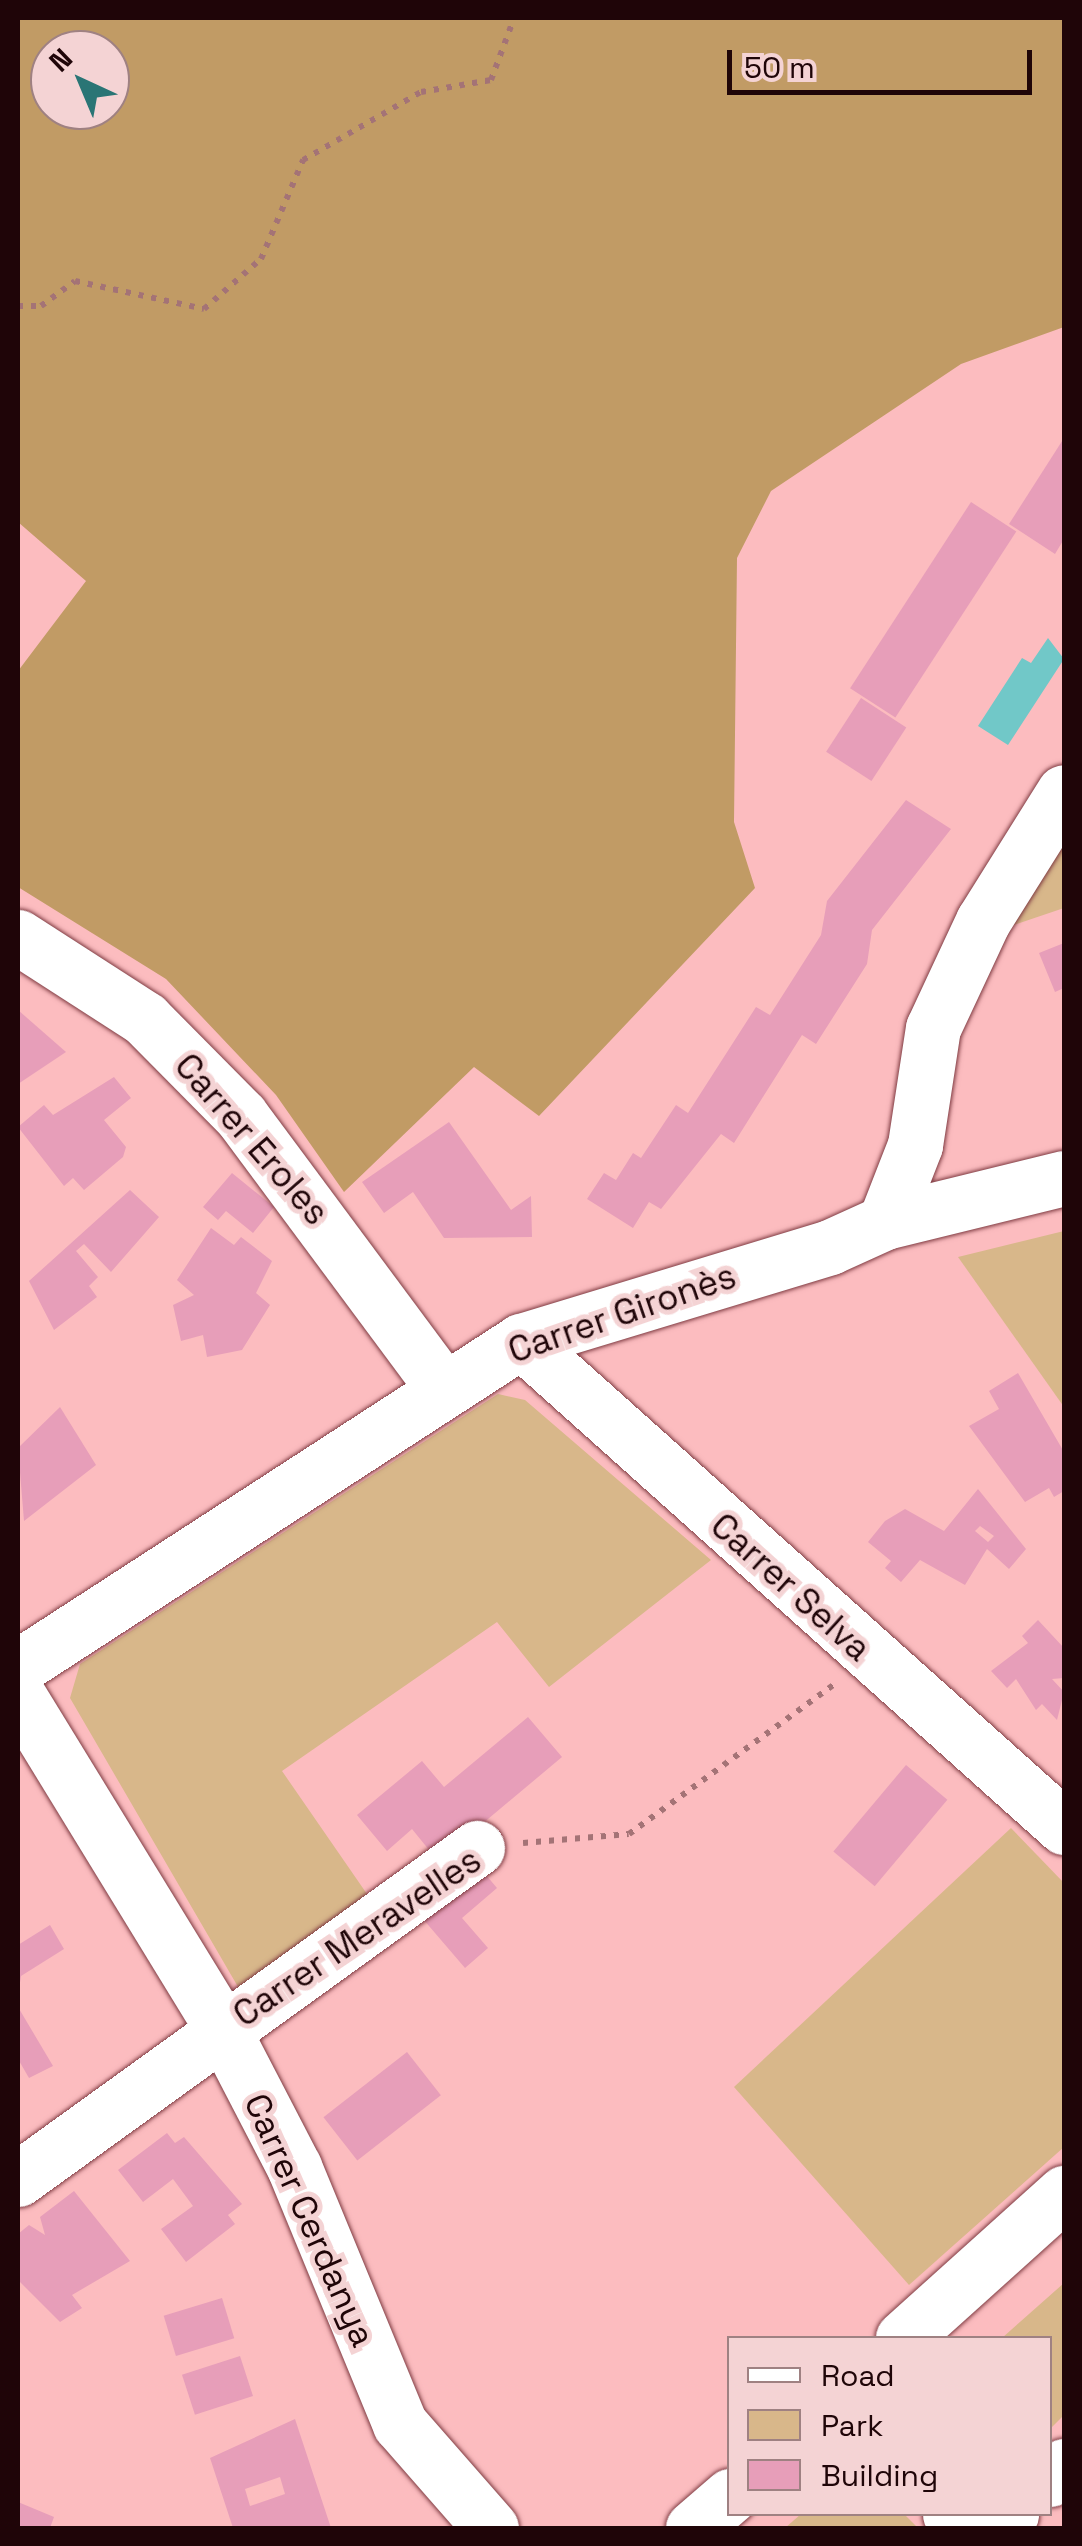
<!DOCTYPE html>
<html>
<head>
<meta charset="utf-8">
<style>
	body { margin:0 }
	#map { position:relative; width:1082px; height:2546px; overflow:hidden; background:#fcbcbf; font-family:"Space Grotesk",sans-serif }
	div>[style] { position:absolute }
	.green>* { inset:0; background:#d8b78a }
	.forest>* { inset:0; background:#c19b65 }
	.water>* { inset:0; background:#71c8c8 }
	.building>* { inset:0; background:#e79eb9; transform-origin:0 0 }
	.path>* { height:6px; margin-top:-3px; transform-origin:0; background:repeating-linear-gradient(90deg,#a47376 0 5px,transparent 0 13px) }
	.roads { filter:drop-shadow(0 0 2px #7f3b42) drop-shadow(0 0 2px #7f3b42) }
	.minor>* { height:55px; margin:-27.5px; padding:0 27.5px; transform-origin:27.5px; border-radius:27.5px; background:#fff }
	span { translate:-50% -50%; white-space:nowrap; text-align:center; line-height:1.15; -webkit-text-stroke:10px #f4d3d4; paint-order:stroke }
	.street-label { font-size:35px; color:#1f0508 }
	.frame { position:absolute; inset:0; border:20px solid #1f0508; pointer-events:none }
	.legend { position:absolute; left:727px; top:2336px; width:325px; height:180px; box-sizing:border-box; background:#f4d3d4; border:2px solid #9f8182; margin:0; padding:12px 18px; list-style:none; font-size:30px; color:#1f0508 }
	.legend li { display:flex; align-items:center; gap:20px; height:50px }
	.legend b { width:50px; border:2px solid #9f8182 }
	.north { position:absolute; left:30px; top:30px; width:100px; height:100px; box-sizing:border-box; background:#f4d3d4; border:2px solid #9f8182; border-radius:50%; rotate:316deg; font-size:28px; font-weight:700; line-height:40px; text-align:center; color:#1f0508 }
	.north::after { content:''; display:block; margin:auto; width:35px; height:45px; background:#2a7575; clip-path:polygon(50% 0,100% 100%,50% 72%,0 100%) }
	.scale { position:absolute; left:727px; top:50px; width:305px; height:45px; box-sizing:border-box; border:5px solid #1f0508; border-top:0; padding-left:12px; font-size:30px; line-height:35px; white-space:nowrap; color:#1f0508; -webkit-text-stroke:8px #f4d3d4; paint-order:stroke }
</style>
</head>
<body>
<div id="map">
	<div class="green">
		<div style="clip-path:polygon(1064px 842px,1064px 908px,1011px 926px)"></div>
		<div style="clip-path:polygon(1064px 1231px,1064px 1407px,958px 1257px)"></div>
		<div style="clip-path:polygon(498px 1394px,525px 1400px,711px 1560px,549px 1687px,497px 1622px,282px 1771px,367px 1894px,241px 1992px,70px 1698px,80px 1664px)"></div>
		<div style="clip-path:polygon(1011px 1828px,1064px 1883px,1064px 2147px,909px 2285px,734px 2087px)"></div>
		<div style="clip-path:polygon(1064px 2283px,1064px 2415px,1050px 2429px,1050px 2338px,1002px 2338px)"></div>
		<div style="clip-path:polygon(801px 2514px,904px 2514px,918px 2528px,785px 2528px)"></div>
	</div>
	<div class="forest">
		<div style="clip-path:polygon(evenodd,18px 18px,1064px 18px,1064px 327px,961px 364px,771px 491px,737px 558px,734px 822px,755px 888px,539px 1116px,474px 1067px,344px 1192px,276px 1095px,166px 979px,18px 887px,18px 671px,86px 581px,18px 522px,18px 18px,50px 50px,110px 50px,110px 110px,50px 110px,50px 50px)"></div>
	</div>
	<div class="water">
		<div style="clip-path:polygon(1048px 638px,1064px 659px,1008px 745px,978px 726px,1022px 658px,1031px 663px)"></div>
	</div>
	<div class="building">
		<div style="clip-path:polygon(1064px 438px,1064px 539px,1055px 554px,1009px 524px)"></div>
		<div style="left:971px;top:502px;width:54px;height:222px;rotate:33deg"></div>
		<div style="left:861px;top:698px;width:54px;height:64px;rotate:33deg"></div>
		<div style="clip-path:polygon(906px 800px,951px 829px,872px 930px,867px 964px,816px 1044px,802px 1035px,734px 1143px,721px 1134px,661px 1209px,649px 1202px,633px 1228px,587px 1199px,604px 1173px,616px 1180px,633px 1153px,641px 1158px,676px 1105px,688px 1113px,756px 1007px,770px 1015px,821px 935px,827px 901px)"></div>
		<div style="clip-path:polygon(1064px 943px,1064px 988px,1055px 992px,1039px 953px)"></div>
		<div style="clip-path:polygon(18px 1010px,66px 1052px,18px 1084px)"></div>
		<div style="clip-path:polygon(114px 1077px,131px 1098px,104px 1120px,126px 1147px,123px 1157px,84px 1190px,73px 1178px,64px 1186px,18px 1127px,44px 1105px,53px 1115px)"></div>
		<div style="clip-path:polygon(449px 1122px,511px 1210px,531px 1196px,532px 1237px,444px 1238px,413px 1192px,384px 1213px,362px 1182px)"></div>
		<div style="clip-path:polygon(232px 1173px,274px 1207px,253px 1233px,226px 1211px,218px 1220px,203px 1207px)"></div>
		<div style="clip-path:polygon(130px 1190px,159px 1217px,111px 1272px,84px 1244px,76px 1251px,98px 1277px,89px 1286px,97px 1297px,54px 1330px,29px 1281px)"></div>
		<div style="clip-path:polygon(211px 1228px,234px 1245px,241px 1237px,272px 1261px,256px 1293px,270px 1305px,242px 1350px,207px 1357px,203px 1335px,181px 1341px,173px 1305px,194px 1295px,177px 1280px)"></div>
		<div style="clip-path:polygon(1018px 1373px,1064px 1452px,1064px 1491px,1054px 1497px,1049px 1488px,1025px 1502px,969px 1426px,999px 1409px,989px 1391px)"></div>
		<div style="clip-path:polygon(60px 1407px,96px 1465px,24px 1521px,18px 1448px)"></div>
		<div style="clip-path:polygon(evenodd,978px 1489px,1026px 1549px,1009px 1569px,987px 1549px,965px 1585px,920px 1560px,901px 1582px,885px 1568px,891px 1561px,868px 1542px,885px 1521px,905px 1509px,944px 1531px,978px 1489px,980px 1526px,994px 1536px,988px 1542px,975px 1531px,980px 1526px)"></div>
		<div style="clip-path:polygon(1038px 1620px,1064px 1648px,1064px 1678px,1052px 1679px,1064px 1692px,1057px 1720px,1042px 1704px,1036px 1710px,1016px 1679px,1007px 1688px,991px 1671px,1028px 1643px,1022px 1636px)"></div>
		<div style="clip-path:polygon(528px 1717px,562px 1757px,438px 1861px,412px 1829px,387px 1851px,357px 1815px,422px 1761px,444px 1787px)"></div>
		<div style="left:906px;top:1765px;width:54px;height:113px;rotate:40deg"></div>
		<div style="clip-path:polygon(475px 1862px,497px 1888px,462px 1918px,488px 1948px,465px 1968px,417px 1912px)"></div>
		<div style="clip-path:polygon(50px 1925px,64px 1949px,21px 1976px,18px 1996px,18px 1945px)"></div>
		<div style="clip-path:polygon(18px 2007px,53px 2066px,29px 2078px,18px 2059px)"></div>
		<div style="left:407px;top:2052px;width:55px;height:106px;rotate:52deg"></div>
		<div style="clip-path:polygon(167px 2133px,175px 2143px,184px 2137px,242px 2204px,228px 2215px,235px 2224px,186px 2262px,161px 2229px,193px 2206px,173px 2179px,143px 2202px,118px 2170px)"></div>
		<div style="clip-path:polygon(74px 2191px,130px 2261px,72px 2295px,82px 2308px,60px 2322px,18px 2280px,18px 2234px,29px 2225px,45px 2235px,40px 2217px)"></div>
		<div style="left:222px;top:2298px;width:42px;height:61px;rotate:73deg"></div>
		<div style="left:240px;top:2356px;width:42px;height:61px;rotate:72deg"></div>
		<div style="clip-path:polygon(evenodd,295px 2419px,331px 2528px,233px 2528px,210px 2458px,295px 2419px,280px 2477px,285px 2494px,250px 2506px,245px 2489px,280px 2477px)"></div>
		<div style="clip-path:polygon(18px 2502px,54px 2517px,50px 2528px,18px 2528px)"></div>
	</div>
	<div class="path">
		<div style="left:18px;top:306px;width:23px"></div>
		<div style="left:41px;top:306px;width:42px;rotate:-36.3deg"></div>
		<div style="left:75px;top:281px;width:132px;rotate:12.2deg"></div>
		<div style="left:204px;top:309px;width:76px;rotate:-41.3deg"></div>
		<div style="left:261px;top:259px;width:108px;rotate:-67deg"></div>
		<div style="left:303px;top:160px;width:136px;rotate:-30deg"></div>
		<div style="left:421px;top:92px;width:71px;rotate:-9.7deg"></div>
		<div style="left:491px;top:80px;width:66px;rotate:-69.6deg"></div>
		<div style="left:523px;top:1843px;width:106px;rotate:-4.9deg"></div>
		<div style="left:629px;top:1834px;width:256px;rotate:-36.1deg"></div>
	</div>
	<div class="roads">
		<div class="minor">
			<div style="left:18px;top:937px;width:151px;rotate:32.8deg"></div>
			<div style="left:145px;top:1019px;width:136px;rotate:45.3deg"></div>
			<div style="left:241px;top:1116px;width:337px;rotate:53.4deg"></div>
			<div style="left:885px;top:1222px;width:83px;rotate:-68.7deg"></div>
			<div style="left:915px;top:1145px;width:118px;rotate:-81.3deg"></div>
			<div style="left:933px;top:1028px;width:118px;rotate:-65deg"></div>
			<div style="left:983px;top:921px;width:152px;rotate:-57.9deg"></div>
			<div style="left:521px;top:1341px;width:729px;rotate:41.83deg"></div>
			<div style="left:18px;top:1667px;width:599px;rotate:-32.95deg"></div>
			<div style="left:521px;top:1341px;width:323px;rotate:-16.9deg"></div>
			<div style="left:830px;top:1247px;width:60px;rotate:-24.4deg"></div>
			<div style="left:885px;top:1222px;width:184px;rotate:-13.8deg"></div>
			<div style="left:18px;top:1695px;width:391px;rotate:58.5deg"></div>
			<div style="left:222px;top:2028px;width:157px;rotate:62.6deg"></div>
			<div style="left:294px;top:2167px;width:278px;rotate:67.6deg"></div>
			<div style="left:400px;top:2424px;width:138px;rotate:48.8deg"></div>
			<div style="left:18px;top:2179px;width:566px;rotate:-35.8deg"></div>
			<div style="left:903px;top:2338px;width:217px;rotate:-42deg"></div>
			<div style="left:1050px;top:2479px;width:19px;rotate:-43deg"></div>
			<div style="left:950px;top:2514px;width:19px;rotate:47deg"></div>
			<div style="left:693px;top:2528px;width:49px;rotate:-40.9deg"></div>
			<div style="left:994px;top:2528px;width:22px;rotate:-39deg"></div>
		</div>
	</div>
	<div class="street-label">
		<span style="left:252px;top:1139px;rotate:49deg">Carrer Eroles</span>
		<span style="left:622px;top:1313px;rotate:-19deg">Carrer Gironès</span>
		<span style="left:791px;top:1587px;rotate:42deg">Carrer Selva</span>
		<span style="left:357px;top:1937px;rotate:-34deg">Carrer Meravelles</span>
		<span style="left:310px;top:2220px;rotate:66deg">Carrer Cerdanya</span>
	</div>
	<div class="frame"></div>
	<ul class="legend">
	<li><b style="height:12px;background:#fff"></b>Road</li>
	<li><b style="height:28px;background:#d8b78a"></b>Park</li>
	<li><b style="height:28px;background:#e79eb9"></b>Building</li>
	</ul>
	<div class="north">N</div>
	<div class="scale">50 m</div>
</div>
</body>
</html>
